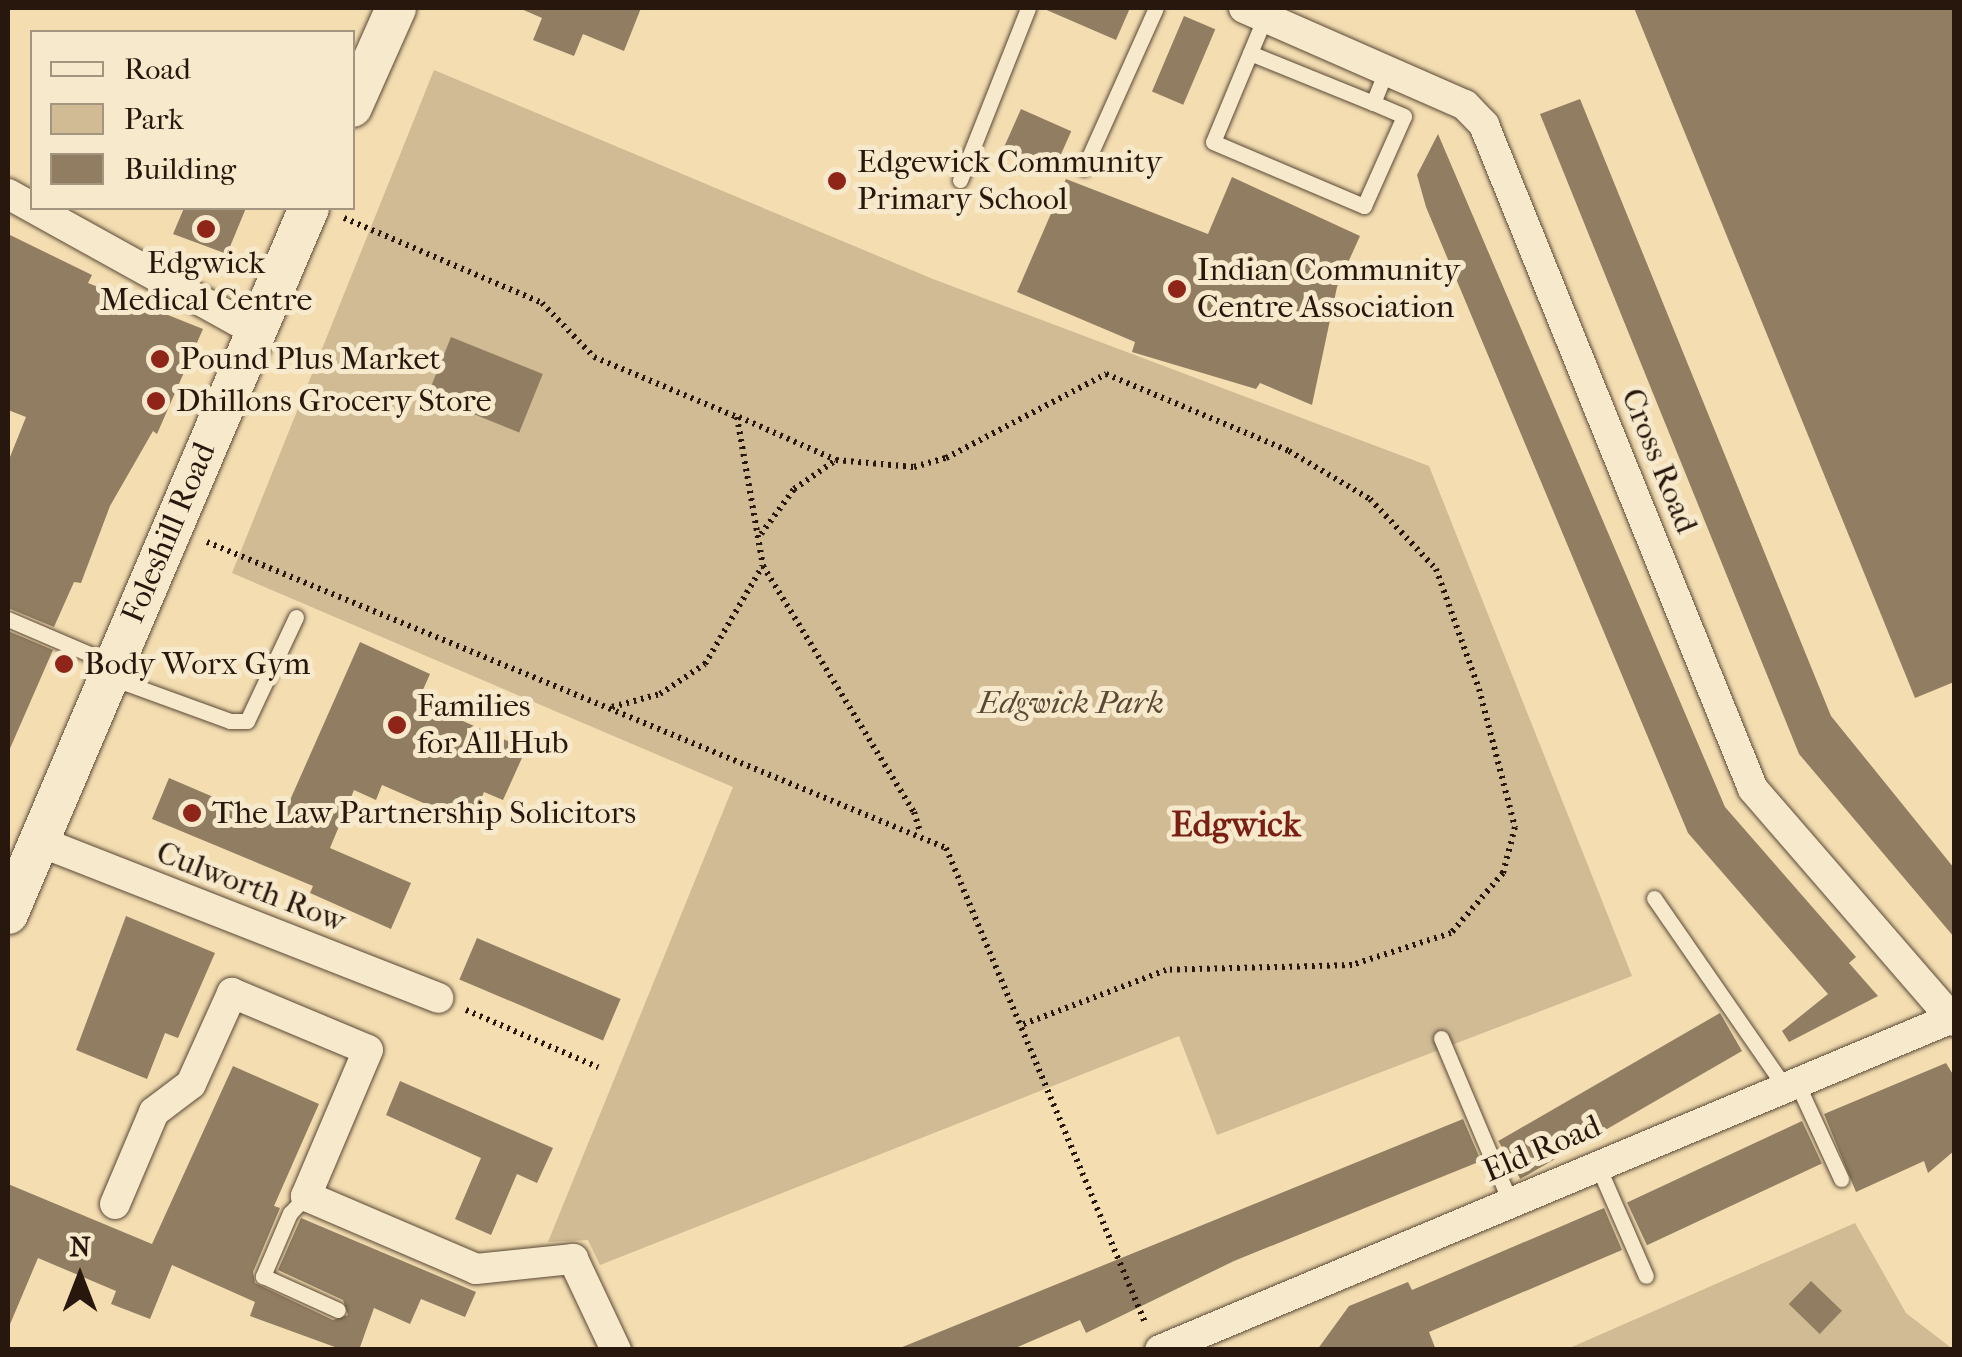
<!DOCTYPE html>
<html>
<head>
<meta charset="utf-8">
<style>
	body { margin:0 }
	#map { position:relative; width:1962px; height:1357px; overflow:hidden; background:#f3ddb1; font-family:"IM FELL French Canon",serif }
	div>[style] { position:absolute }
	.green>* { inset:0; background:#d0bb95 }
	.building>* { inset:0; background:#917e62; transform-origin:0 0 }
	.path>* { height:6px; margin-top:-3px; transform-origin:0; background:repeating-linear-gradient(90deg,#27170d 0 2.5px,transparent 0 7.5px) }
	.roads { filter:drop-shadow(0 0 2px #5a4836) drop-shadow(0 0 2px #5a4836) }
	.service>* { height:15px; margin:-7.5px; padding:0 7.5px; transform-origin:7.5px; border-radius:7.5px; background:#f7e9cc }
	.minor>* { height:30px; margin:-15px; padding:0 15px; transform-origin:15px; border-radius:15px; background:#f7e9cc }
	.secondary>* { height:40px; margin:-20px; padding:0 20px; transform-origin:20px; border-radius:20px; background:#f7e9cc }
	.dots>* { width:28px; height:28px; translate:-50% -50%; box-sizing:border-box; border:5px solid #f7e9cc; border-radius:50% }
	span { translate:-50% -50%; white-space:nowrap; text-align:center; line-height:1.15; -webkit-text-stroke:10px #f7e9cc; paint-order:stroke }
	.poi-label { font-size:32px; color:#27170d }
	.left { translate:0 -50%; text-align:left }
	.street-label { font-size:32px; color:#27170d }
	.park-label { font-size:32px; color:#5a4836; font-style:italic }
	.neighbourhood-label { font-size:35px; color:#7a1f14; font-weight:700 }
	.frame { position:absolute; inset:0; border:10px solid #27170d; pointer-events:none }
	.legend { position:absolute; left:30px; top:30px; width:325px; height:180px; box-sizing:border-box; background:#f7e9cc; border:2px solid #a49580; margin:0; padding:12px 18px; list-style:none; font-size:30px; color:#27170d }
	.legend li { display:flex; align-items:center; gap:20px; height:50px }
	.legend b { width:50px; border:2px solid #a49580 }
	.north { position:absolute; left:30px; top:1227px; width:100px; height:100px; -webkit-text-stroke:8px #f7e9cc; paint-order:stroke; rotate:0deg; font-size:28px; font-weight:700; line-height:40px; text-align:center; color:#27170d }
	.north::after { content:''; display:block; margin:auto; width:35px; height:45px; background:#27170d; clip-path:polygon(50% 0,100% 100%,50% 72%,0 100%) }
</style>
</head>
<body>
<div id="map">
	<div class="green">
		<div style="clip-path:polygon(434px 70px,933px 279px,1429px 466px,1632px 976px,1217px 1135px,1179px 1036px,600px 1265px,588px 1240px,548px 1242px,733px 787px,232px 573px)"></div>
		<div style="clip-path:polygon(1855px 1223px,1906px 1313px,1954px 1350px,1565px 1350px)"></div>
	</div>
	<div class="building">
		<div style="clip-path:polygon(519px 8px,641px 8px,624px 51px,583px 34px,574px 56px,533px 40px,542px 18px)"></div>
		<div style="clip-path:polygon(1042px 8px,1130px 8px,1116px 40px)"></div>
		<div style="clip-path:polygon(1634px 8px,1954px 8px,1954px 682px,1915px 698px)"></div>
		<div style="left:1184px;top:16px;width:34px;height:82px;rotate:23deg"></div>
		<div style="clip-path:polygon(1580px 99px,1831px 716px,1954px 868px,1954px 937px,1799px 754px,1540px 114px)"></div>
		<div style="left:1021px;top:109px;width:55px;height:44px;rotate:24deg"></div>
		<div style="clip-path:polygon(1438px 134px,1725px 807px,1856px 957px,1849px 963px,1878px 996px,1789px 1042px,1782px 1031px,1828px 994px,1688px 833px,1426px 207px,1417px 175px)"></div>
		<div style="clip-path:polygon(1232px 177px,1360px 236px,1337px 287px,1312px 405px,1260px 383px,1256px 389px,1132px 352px,1135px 342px,1017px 292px,1066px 179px,1208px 234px)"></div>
		<div style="clip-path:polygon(184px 208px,246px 208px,227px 254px,173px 234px)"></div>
		<div style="clip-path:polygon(8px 234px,92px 275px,88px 283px,203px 329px,157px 434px,153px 431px,110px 506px,81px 583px,74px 582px,54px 627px,8px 608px,8px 462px,26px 417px,8px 410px)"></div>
		<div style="left:451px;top:337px;width:99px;height:63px;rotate:22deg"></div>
		<div style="clip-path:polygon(8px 631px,53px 650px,8px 753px)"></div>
		<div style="clip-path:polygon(360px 642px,430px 674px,418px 701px,526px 749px,503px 800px,484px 792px,477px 809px,465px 804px,458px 818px,382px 785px,376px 800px,354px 790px,330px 848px,411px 883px,391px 929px,310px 893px,313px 886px,152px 819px,169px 778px,279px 825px)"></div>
		<div style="clip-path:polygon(126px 916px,215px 953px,178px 1038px,165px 1033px,147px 1079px,76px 1050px)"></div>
		<div style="left:477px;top:938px;width:156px;height:45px;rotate:23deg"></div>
		<div style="left:1720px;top:1013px;width:44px;height:256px;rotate:60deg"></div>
		<div style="clip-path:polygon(1946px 1063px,1954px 1076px,1954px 1151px,1928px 1173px,1924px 1161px,1856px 1192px,1824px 1114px)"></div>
		<div style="clip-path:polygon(233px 1066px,319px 1104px,274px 1206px,280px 1208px,253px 1272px,255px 1283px,333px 1320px,348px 1315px,343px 1300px,278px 1270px,301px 1218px,476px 1292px,465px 1317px,421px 1299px,410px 1324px,374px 1308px,359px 1350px,343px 1350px,250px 1316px,255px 1302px,172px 1265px,150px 1319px,111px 1304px,116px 1291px,38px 1258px,8px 1329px,8px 1184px,152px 1244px)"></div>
		<div style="clip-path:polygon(400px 1081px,553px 1148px,537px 1183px,517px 1174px,491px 1235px,455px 1219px,481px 1158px,386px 1115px)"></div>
		<div style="clip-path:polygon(1463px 1119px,1481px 1161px,1234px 1261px,1086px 1333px,1080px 1320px,1011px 1350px,895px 1350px)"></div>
		<div style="left:1802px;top:1121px;width:47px;height:193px;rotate:65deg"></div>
		<div style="clip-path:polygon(1604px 1208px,1622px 1250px,1429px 1332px,1436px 1350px,1317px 1350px,1349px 1306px,1408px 1282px,1412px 1290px)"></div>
		<div style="left:1811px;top:1281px;width:43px;height:32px;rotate:44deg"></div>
	</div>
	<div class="path">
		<div style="left:344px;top:218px;width:215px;rotate:23.2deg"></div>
		<div style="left:542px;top:303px;width:75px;rotate:46.1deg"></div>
		<div style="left:594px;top:357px;width:155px;rotate:22.8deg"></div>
		<div style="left:737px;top:417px;width:151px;rotate:80.1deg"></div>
		<div style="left:763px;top:566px;width:289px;rotate:58.5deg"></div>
		<div style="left:914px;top:812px;width:21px;rotate:73deg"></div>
		<div style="left:739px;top:417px;width:106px;rotate:23.9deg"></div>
		<div style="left:761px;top:534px;width:56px;rotate:-53.7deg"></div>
		<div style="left:794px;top:489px;width:51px;rotate:-34.6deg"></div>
		<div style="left:836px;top:460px;width:78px;rotate:5.1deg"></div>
		<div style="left:914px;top:467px;width:33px;rotate:-16deg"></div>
		<div style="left:946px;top:458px;width:181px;rotate:-27.7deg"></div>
		<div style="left:1106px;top:374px;width:199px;rotate:22.8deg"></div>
		<div style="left:1289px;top:451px;width:94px;rotate:30.7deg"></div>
		<div style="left:1370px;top:499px;width:96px;rotate:46.7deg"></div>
		<div style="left:1436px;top:569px;width:127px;rotate:70.3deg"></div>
		<div style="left:1479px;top:689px;width:143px;rotate:75.4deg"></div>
		<div style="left:1515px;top:827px;width:48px;rotate:104.6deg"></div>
		<div style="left:1503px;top:873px;width:79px;rotate:130.9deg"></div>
		<div style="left:1451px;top:933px;width:104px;rotate:162.1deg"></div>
		<div style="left:1352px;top:965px;width:186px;rotate:178.5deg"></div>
		<div style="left:1166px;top:970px;width:155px;rotate:159.2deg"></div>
		<div style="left:207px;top:542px;width:800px;rotate:22.49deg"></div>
		<div style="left:946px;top:848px;width:517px;rotate:67.25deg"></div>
		<div style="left:612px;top:707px;width:50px;rotate:-15.2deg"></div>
		<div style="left:660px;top:694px;width:54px;rotate:-33.7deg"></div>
		<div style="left:705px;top:664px;width:113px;rotate:-59.6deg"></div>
		<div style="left:466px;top:1010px;width:144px;rotate:23.4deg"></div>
	</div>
	<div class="roads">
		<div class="service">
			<div style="left:1265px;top:17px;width:135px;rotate:112.6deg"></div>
			<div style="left:1213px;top:142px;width:164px;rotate:23deg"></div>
			<div style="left:1364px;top:206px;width:98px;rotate:-66deg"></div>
			<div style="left:1404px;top:116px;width:34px;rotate:-157deg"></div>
			<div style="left:1373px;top:103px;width:35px;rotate:-68deg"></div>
			<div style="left:1250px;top:53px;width:133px;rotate:22.1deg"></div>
			<div style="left:1084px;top:168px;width:175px;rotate:-65.8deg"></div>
			<div style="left:960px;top:180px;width:185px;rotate:-68.4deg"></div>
			<div style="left:8px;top:619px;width:114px;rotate:23.2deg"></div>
			<div style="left:112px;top:678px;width:126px;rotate:20deg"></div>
			<div style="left:230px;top:721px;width:17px"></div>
			<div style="left:247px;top:721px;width:115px;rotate:-64.8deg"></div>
			<div style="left:1654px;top:898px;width:229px;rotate:55.3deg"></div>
			<div style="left:1441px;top:1038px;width:177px;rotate:67.1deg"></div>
			<div style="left:1796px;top:1081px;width:108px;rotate:65.3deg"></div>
			<div style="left:1597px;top:1164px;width:122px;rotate:66.4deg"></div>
			<div style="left:306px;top:1196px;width:23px;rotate:133deg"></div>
			<div style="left:290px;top:1213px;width:69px;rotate:113.2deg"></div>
			<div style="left:263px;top:1276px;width:82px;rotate:24.4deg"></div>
		</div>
		<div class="minor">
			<div style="left:1244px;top:8px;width:241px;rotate:23.7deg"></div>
			<div style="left:1465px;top:105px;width:28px;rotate:46deg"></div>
			<div style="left:1484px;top:125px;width:716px;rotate:67.95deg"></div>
			<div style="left:1753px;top:789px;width:307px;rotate:49.1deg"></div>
			<div style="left:8px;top:194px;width:282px;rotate:29deg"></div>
			<div style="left:38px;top:841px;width:430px;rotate:21.4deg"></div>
			<div style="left:115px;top:1204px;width:100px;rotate:-67deg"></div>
			<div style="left:154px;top:1112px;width:46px;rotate:-37.1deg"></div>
			<div style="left:191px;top:1084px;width:100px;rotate:-65.7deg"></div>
			<div style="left:232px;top:993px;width:147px;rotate:22.7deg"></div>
			<div style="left:368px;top:1050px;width:159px;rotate:113deg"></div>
			<div style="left:306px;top:1196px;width:185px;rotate:23.2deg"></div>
			<div style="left:476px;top:1269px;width:98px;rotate:-5.9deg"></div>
			<div style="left:573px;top:1259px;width:101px;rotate:64.7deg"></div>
			<div style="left:1160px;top:1350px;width:859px;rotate:-22.74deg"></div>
		</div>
		<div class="secondary">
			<div style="left:352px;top:107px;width:108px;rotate:-66deg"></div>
			<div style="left:8px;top:914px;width:767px;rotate:-66.91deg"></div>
		</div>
	</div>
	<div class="dots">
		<div style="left:837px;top:181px;background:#8f2418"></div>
		<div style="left:206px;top:229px;background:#8f2418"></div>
		<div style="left:1177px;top:289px;background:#8f2418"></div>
		<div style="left:160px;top:359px;background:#8f2418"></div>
		<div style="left:156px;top:401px;background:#8f2418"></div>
		<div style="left:64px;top:664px;background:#8f2418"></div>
		<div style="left:397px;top:725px;background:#8f2418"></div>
		<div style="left:192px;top:813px;background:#8f2418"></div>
	</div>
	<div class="poi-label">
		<span class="left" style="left:857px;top:181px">Edgewick Community<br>Primary School</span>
		<span style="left:206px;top:282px">Edgwick<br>Medical Centre</span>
		<span class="left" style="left:1197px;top:289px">Indian Community<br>Centre Association</span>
		<span class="left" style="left:180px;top:359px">Pound Plus Market</span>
		<span class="left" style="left:176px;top:401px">Dhillons Grocery Store</span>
		<span class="left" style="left:84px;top:664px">Body Worx Gym</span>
		<span class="left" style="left:417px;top:725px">Families<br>for All Hub</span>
		<span class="left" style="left:212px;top:813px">The Law Partnership Solicitors</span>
	</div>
	<div class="street-label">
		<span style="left:1659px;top:461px;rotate:68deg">Cross Road</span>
		<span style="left:169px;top:533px;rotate:-67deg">Foleshill Road</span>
		<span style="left:251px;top:887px;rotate:21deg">Culworth Row</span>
		<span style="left:1542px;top:1149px;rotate:-23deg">Eld Road</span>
	</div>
	<div class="park-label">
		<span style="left:1071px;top:703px">Edgwick Park</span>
	</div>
	<div class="neighbourhood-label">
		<span style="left:1236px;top:825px">Edgwick</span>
	</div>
	<div class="frame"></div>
	<ul class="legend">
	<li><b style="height:12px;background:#f7e9cc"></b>Road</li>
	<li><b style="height:28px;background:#d0bb95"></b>Park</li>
	<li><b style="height:28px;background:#917e62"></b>Building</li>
	</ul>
	<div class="north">N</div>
</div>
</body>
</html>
